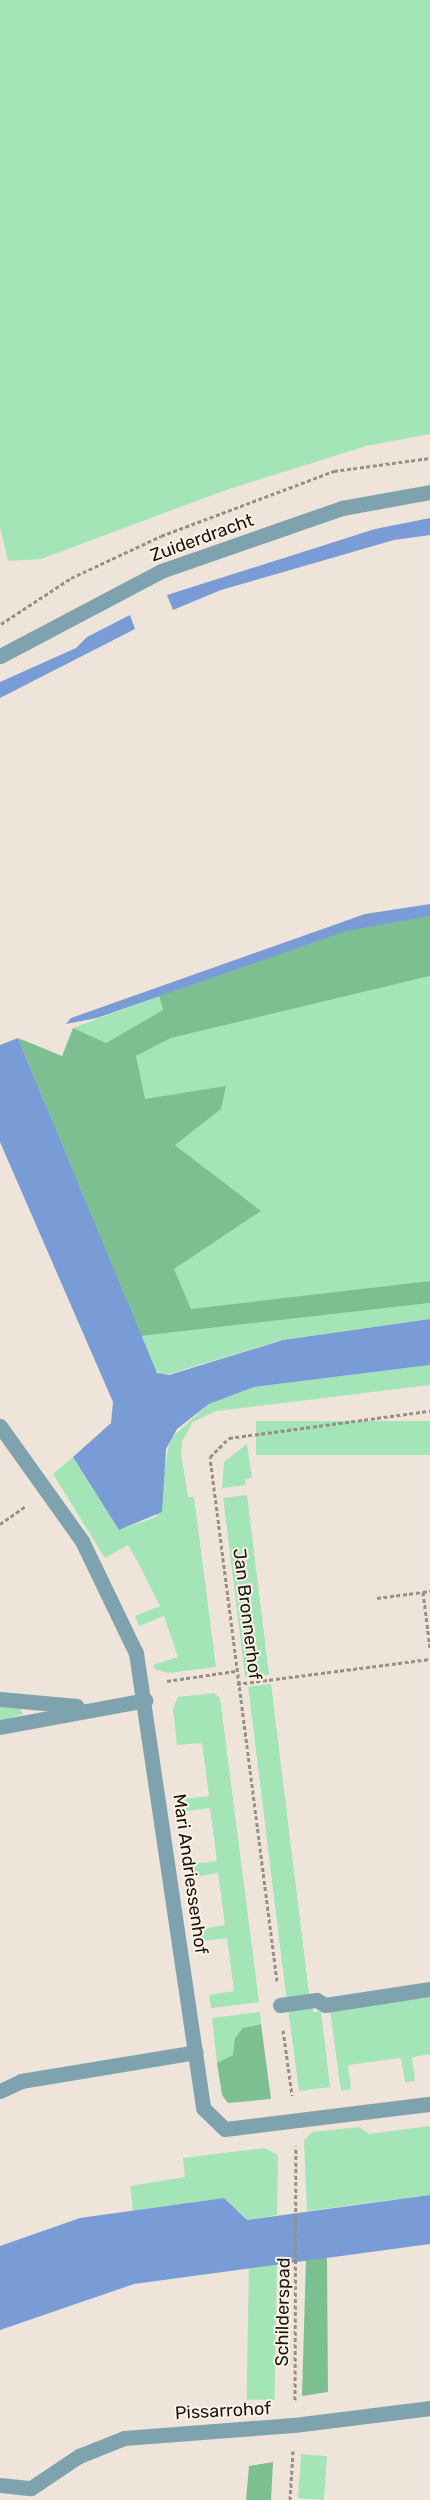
<!DOCTYPE html>
<html>
<head>
<meta charset="utf-8">
<style>
	body { margin:0 }
	#map { position:relative; width:430px; height:2500px; overflow:hidden; background:#efe4d9; font-family:Rubik,sans-serif }
	div>[style] { position:absolute }
	.green>* { inset:0; background:#a3e5b7; transform-origin:0 0 }
	.forest>* { inset:0; background:#7cc092 }
	.water>* { inset:0; background:#799cd7 }
	.path>* { height:3px; margin-top:-1.5px; transform-origin:0; background:repeating-linear-gradient(90deg,#989088 0 4px,transparent 0 6.5px) }
	.minor>* { height:15px; margin:-7.5px; padding:0 7.5px; transform-origin:7.5px; border-radius:7.5px; background:#7fa3ae }
	span { translate:-50% -50%; white-space:nowrap; text-align:center; line-height:1.15; -webkit-text-stroke:4px #fcf2e6; paint-order:stroke }
	.street-label { font-size:18px; color:#1b1814 }
</style>
</head>
<body>
<div id="map">
	<div class="green">
		<div style="clip-path:polygon(0 0,430px 0,430px 434px,366px 446px,223px 491px,41px 559px,8px 561px,0 527px)"></div>
		<div style="clip-path:polygon(430px 976px,430px 1281px,191px 1310px,174px 1269px,208px 1170px,175px 1145px,221px 1109px,144px 1099px,136px 1056px,171px 1038px)"></div>
		<div style="clip-path:polygon(159px 996px,163px 1010px,106px 1043px,73px 1028px)"></div>
		<div style="clip-path:polygon(430px 1303px,430px 1319px,282px 1340px,162px 1376px,155px 1369px,141px 1336px)"></div>
		<div style="clip-path:polygon(430px 1365px,430px 1385px,216px 1411px,193px 1422px,182px 1441px,181px 1453px,188px 1497px,194px 1497px,216px 1667px,168px 1673px,155px 1669px,153px 1665px,178px 1657px,164px 1616px,139px 1626px,135px 1616px,160px 1606px,139px 1564px,128px 1545px,105px 1558px,53px 1474px,73px 1457px,119px 1530px,156px 1517px,170px 1439px,209px 1404px,254px 1387px)"></div>
		<div style="left:430px;top:1421px;width:34px;height:174px;rotate:90deg"></div>
		<div style="clip-path:polygon(247px 1444px,252px 1478px,245px 1479px,246px 1485px,222px 1488px,224px 1462px)"></div>
		<div style="left:247px;top:1495px;width:181px;height:24px;rotate:83deg"></div>
		<div style="left:271px;top:1684px;width:314px;height:23px;rotate:83deg"></div>
		<div style="clip-path:polygon(214px 1693px,220px 1698px,259px 2002px,211px 2008px,209px 1995px,234px 1991px,227px 1938px,202px 1941px,201px 1929px,225px 1925px,218px 1873px,194px 1877px,192px 1864px,217px 1861px,210px 1808px,186px 1811px,184px 1799px,209px 1796px,202px 1743px,177px 1745px,173px 1709px,178px 1697px)"></div>
		<div style="clip-path:polygon(0 1707px,20px 1708px,23px 1714px,0 1721px)"></div>
		<div style="clip-path:polygon(430px 1997px,430px 2054px,412px 2057px,415px 2081px,405px 2082px,401px 2058px,348px 2065px,351px 2089px,341px 2091px,330px 2010px)"></div>
		<div style="clip-path:polygon(312px 2005px,313px 2012px,321px 2011px,330px 2087px,299px 2091px,288px 2008px)"></div>
		<div style="clip-path:polygon(260px 2012px,261px 2024px,252px 2025px,235px 2042px,233px 2055px,217px 2063px,212px 2018px)"></div>
		<div style="clip-path:polygon(430px 2126px,430px 2195px,307px 2211px,304px 2141px,312px 2132px,359px 2127px,369px 2134px)"></div>
		<div style="clip-path:polygon(264px 2148px,278px 2155px,277px 2215px,247px 2220px,224px 2198px,133px 2211px,130px 2186px,185px 2177px,183px 2158px)"></div>
		<div style="left:277px;top:2264px;width:136px;height:28px;rotate:91deg"></div>
		<div style="left:327px;top:2456px;width:44px;height:26px;rotate:94deg"></div>
	</div>
	<div class="forest">
		<div style="clip-path:polygon(430px 913px,430px 976px,171px 1038px,136px 1056px,145px 1099px,226px 1086px,221px 1109px,175px 1145px,261px 1211px,174px 1269px,191px 1309px,430px 1281px,430px 1303px,141px 1336px,18px 1038px,62px 1056px,73px 1028px,106px 1043px,163px 1010px,159px 996px,348px 929px)"></div>
		<div style="clip-path:polygon(261px 2024px,271px 2099px,228px 2103px,222px 2095px,217px 2063px,233px 2055px,235px 2038px,243px 2028px)"></div>
		<div style="clip-path:polygon(327px 2257px,328px 2392px,302px 2396px,306px 2259px)"></div>
		<div style="clip-path:polygon(273px 2462px,271px 2500px,246px 2500px,249px 2466px)"></div>
	</div>
	<div class="water">
		<div style="clip-path:polygon(430px 518px,430px 535px,394px 540px,221px 590px,173px 610px,167px 595px,375px 529px)"></div>
		<div style="clip-path:polygon(130px 615px,135px 629px,0 698px,0 682px,76px 648px,87px 637px)"></div>
		<div style="clip-path:polygon(430px 904px,430px 916px,346px 931px,97px 1018px,66px 1024px,71px 1018px,365px 914px)"></div>
		<div style="clip-path:polygon(18px 1038px,157px 1373px,169px 1375px,283px 1340px,430px 1319px,430px 1365px,254px 1387px,209px 1404px,177px 1429px,166px 1449px,162px 1512px,119px 1530px,73px 1457px,111px 1423px,113px 1402px,0 1142px,0 1045px)"></div>
		<div style="clip-path:polygon(430px 2195px,430px 2244px,134px 2284px,0 2330px,0 2246px,80px 2218px,224px 2198px,247px 2220px)"></div>
	</div>
	<div class="path">
		<div style="left:1px;top:624px;width:84px;rotate:-33.3deg"></div>
		<div style="left:71px;top:578px;width:99px;rotate:-25deg"></div>
		<div style="left:161px;top:536px;width:185px;rotate:-20.6deg"></div>
		<div style="left:334px;top:471px;width:97px;rotate:-7.7deg"></div>
		<div style="left:0;top:1524px;width:32px;rotate:-35deg"></div>
		<div style="left:423px;top:1592px;width:7px;rotate:-8deg"></div>
		<div style="left:377px;top:1598px;width:46px;rotate:-7.4deg"></div>
		<div style="left:423px;top:1592px;width:56px;rotate:82.9deg"></div>
		<div style="left:167px;top:1681px;width:69px;rotate:-8.4deg"></div>
		<div style="left:237px;top:1684px;width:195px;rotate:-7.4deg"></div>
		<div style="left:277px;top:1981px;width:528px;rotate:-97.29deg"></div>
		<div style="left:210px;top:1457px;width:27px;rotate:-45deg"></div>
		<div style="left:229px;top:1438px;width:203px;rotate:-7.7deg"></div>
		<div style="left:283px;top:2030px;width:66px;rotate:82.1deg"></div>
		<div style="left:295px;top:2400px;width:254px;rotate:-89.8deg"></div>
		<div style="left:290px;top:2500px;width:49px;rotate:-86.5deg"></div>
	</div>
	<div class="minor">
		<div style="left:0;top:656px;width:182px;rotate:-27.8deg"></div>
		<div style="left:161px;top:571px;width:192px;rotate:-19.2deg"></div>
		<div style="left:342px;top:508px;width:89px;rotate:-10.3deg"></div>
		<div style="left:0;top:1426px;width:141px;rotate:54.5deg"></div>
		<div style="left:82px;top:1541px;width:124px;rotate:64.3deg"></div>
		<div style="left:136px;top:1653px;width:460px;rotate:81.6deg"></div>
		<div style="left:203px;top:2108px;width:30px;rotate:44deg"></div>
		<div style="left:225px;top:2129px;width:207px;rotate:-7deg"></div>
		<div style="left:0;top:1699px;width:77px;rotate:5.2deg"></div>
		<div style="left:0;top:1727px;width:148px;rotate:-10.5deg"></div>
		<div style="left:280px;top:2005px;width:37px;rotate:-8deg"></div>
		<div style="left:317px;top:2000px;width:9px;rotate:32deg"></div>
		<div style="left:325px;top:2005px;width:106px;rotate:-8.7deg"></div>
		<div style="left:0;top:2091px;width:23px;rotate:-25deg"></div>
		<div style="left:21px;top:2081px;width:177px;rotate:-9.4deg"></div>
		<div style="left:0;top:2485px;width:31px;rotate:6deg"></div>
		<div style="left:31px;top:2488px;width:58px;rotate:-33.7deg"></div>
		<div style="left:79px;top:2456px;width:48px;rotate:-21.8deg"></div>
		<div style="left:124px;top:2438px;width:170px;rotate:-4.4deg"></div>
		<div style="left:294px;top:2425px;width:137px;rotate:-7.1deg"></div>
	</div>
	<div class="street-label">
		<span style="left:202px;top:538px;rotate:-20deg">Zuiderdracht</span>
		<span style="left:247px;top:1614px;rotate:83deg">Jan Bronnerhof</span>
		<span style="left:190px;top:1874px;rotate:82deg">Mari Andriessenhof</span>
		<span style="left:283px;top:2312px;rotate:-89deg">Schilderspad</span>
		<span style="left:223px;top:2411px;rotate:-3deg">Pissarrohof</span>
	</div>
</div>
</body>
</html>
